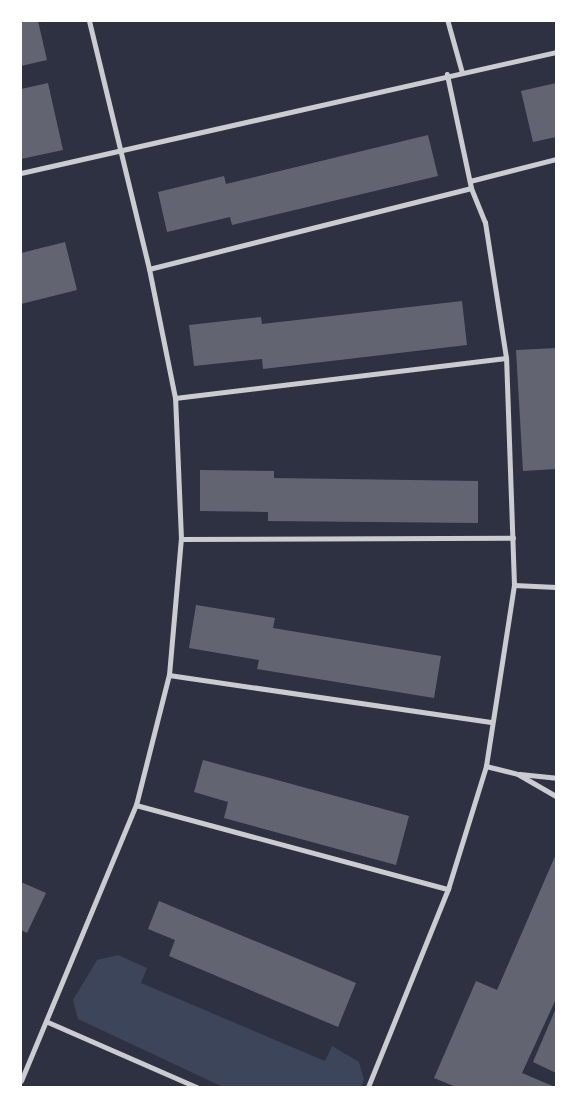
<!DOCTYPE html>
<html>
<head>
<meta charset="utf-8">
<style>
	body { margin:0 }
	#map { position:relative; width:577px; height:1108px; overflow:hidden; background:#2d3142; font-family:"Fira Sans Condensed",sans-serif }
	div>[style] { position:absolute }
	.green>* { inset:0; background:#3c4559 }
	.building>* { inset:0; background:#626471 }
	.service>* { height:4.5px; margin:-2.25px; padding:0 2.25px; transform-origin:2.25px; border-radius:2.25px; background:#caccd0 }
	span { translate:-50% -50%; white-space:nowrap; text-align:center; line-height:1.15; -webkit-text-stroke:4.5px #fff; paint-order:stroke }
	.frame { position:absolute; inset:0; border:22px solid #fff; pointer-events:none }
</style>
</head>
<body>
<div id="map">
	<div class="green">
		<div style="clip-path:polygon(118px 955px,147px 968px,141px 983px,325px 1061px,332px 1046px,359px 1062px,364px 1080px,361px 1087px,223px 1087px,78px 1019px,73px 1000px,97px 960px)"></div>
	</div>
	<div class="building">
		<div style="clip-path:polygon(21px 21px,38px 21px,47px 60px,21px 66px)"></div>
		<div style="clip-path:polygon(48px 83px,63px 150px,21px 159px,21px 89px)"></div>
		<div style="clip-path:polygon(556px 83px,556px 137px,533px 142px,521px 91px)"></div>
		<div style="clip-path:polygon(428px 135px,438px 176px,232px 225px,230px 217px,167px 232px,158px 192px,224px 176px,226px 184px)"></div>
		<div style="clip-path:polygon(65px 242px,77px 290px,21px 304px,21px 253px)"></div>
		<div style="clip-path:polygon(462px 301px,467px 345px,263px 369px,262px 359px,194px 366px,189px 325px,261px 317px,262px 324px)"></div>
		<div style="clip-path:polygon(556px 348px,556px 469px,523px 471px,516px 350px)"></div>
		<div style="clip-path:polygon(200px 470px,274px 471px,274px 478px,478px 481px,478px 523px,268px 521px,268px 512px,200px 511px)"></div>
		<div style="clip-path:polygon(196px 605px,275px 618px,273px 628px,441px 656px,434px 698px,257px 669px,259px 660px,189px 648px)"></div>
		<div style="clip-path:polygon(203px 760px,409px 816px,396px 865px,224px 818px,228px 802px,194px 792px)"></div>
		<div style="clip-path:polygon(556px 854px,556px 999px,522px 1073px,555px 1087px,456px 1087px,434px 1078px,476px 981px,497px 990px)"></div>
		<div style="clip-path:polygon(21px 882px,46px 893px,27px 933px,21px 930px)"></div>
		<div style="clip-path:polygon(159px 901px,356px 983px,338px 1027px,169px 956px,175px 940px,148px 929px)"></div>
		<div style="clip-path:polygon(556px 1008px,556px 1073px,533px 1062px)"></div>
	</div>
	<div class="service">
		<div style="left:448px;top:21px;width:52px;rotate:74.4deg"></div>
		<div style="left:21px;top:173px;width:549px;rotate:-12.74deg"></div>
		<div style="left:470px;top:181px;width:89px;rotate:-14.3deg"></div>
		<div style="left:149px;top:269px;width:332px;rotate:-14.1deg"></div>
		<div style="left:175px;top:398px;width:333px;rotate:-6.9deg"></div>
		<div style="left:181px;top:539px;width:332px;rotate:-0.2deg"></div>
		<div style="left:514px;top:585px;width:42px;rotate:2.7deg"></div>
		<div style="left:169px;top:675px;width:325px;rotate:8.3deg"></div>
		<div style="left:486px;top:766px;width:33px;rotate:14deg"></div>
		<div style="left:518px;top:774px;width:44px;rotate:30.1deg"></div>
		<div style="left:520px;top:774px;width:36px;rotate:6deg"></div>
		<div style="left:136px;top:805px;width:323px;rotate:15.1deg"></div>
		<div style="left:48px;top:1022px;width:163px;rotate:23.6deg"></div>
		<div style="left:21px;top:1081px;width:299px;rotate:-67.4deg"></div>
		<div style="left:136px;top:805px;width:134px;rotate:-75.8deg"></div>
		<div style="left:169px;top:675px;width:137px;rotate:-85deg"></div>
		<div style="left:181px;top:539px;width:141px;rotate:-92.4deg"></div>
		<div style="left:175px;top:398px;width:132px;rotate:-101.4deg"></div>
		<div style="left:149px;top:269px;width:255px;rotate:-103.6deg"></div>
		<div style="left:368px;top:1087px;width:214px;rotate:-68deg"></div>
		<div style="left:448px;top:889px;width:129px;rotate:-72.8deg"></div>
		<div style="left:486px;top:766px;width:183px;rotate:-81.2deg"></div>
		<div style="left:514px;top:585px;width:227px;rotate:-92deg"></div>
		<div style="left:506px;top:358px;width:137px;rotate:-98.8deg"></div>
		<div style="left:485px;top:223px;width:38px;rotate:-112deg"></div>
		<div style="left:471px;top:188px;width:116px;rotate:-102deg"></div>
	</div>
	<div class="frame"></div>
</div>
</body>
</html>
